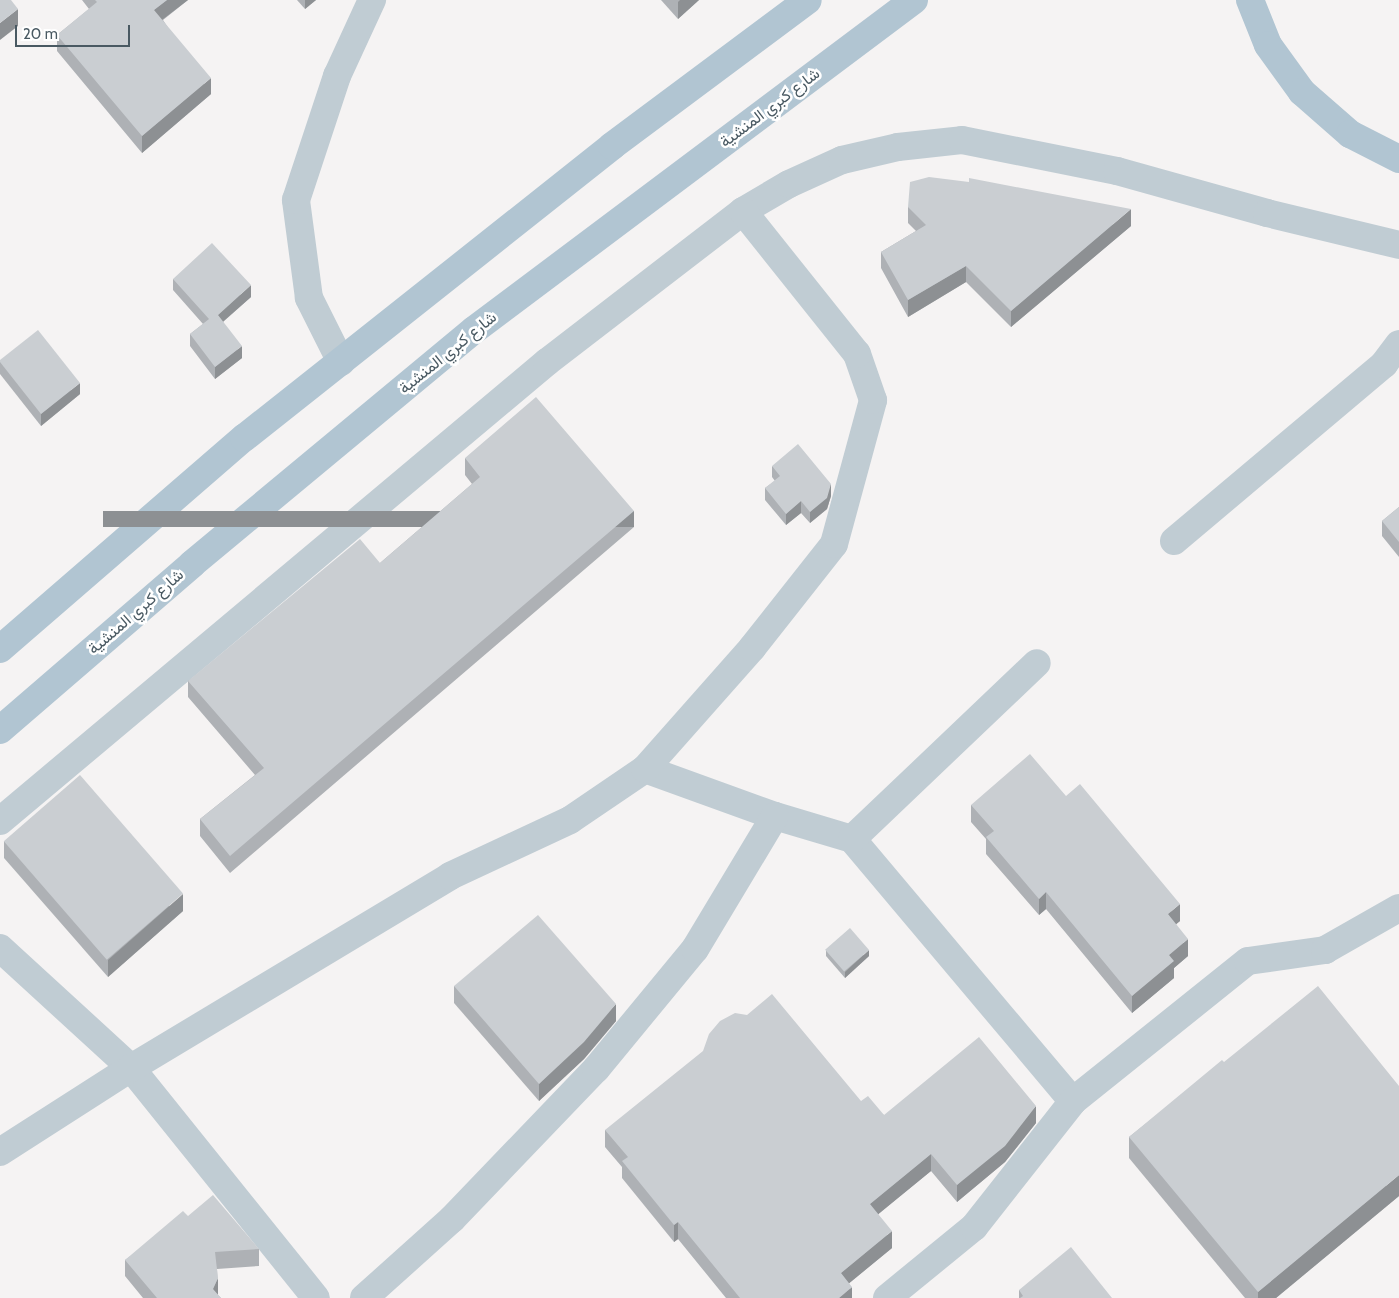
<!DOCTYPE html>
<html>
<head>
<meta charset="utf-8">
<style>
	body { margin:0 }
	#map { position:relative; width:1399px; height:1298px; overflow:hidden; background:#f5f3f3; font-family:Cabin,Vazirmatn,sans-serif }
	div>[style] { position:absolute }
	.minor>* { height:28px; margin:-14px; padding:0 14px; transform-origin:14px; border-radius:14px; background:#c0ccd3 }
	.major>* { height:28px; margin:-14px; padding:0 14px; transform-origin:14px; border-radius:14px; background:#b1c5d2 }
	.wall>* { inset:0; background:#aeb1b5 }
	.shaded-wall>* { inset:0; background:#8d9093; transform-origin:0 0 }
	.building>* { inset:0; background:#caced2; transform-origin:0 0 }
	span { translate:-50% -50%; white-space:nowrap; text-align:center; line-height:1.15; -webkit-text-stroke:5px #fff; paint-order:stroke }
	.street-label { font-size:16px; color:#495962 }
	.scale { position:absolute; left:15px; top:25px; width:115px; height:22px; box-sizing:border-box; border:2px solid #495962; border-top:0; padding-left:6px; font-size:15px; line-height:18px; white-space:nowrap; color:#495962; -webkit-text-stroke:4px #fff; paint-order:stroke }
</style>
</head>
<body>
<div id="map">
	<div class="minor">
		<div style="left:341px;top:362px;width:72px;rotate:-116.6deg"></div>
		<div style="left:309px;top:298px;width:99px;rotate:-97.6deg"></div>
		<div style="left:296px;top:200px;width:131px;rotate:-71.7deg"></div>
		<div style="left:337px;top:76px;width:84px;rotate:-65.3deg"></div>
		<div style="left:1174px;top:541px;width:275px;rotate:-40.1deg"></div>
		<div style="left:1384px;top:364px;width:25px;rotate:-53deg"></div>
		<div style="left:645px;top:769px;width:138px;rotate:19.9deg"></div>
		<div style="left:775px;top:816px;width:80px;rotate:16.6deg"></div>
		<div style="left:852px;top:839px;width:343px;rotate:49.9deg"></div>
		<div style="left:0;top:821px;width:714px;rotate:-40deg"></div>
		<div style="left:547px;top:362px;width:247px;rotate:-37.6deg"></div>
		<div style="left:743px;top:211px;width:53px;rotate:-30.4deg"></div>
		<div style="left:789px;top:184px;width:58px;rotate:-24.4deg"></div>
		<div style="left:842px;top:160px;width:57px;rotate:-13.1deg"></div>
		<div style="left:898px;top:147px;width:64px;rotate:-6.2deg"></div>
		<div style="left:962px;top:140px;width:158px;rotate:11.3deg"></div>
		<div style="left:1117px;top:171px;width:156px;rotate:15.6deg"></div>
		<div style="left:1267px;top:213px;width:136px;rotate:13.6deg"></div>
		<div style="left:852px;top:839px;width:255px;rotate:-43.6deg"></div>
		<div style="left:0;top:948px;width:178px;rotate:42.5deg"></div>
		<div style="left:131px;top:1068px;width:295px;rotate:51.2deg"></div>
		<div style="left:0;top:1152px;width:156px;rotate:-32.7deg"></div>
		<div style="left:131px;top:1068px;width:372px;rotate:-31deg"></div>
		<div style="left:450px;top:876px;width:132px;rotate:-25deg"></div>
		<div style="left:570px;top:820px;width:91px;rotate:-34.2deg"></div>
		<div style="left:645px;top:769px;width:162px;rotate:-48.5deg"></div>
		<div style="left:752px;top:648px;width:132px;rotate:-51.7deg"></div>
		<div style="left:834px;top:544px;width:149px;rotate:-74.8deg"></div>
		<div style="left:873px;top:400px;width:49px;rotate:-109.2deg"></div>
		<div style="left:857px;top:354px;width:183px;rotate:-128.6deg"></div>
		<div style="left:364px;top:1298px;width:118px;rotate:-41.9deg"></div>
		<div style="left:452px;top:1219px;width:208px;rotate:-46.2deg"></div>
		<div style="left:596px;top:1069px;width:156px;rotate:-50.5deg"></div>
		<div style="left:695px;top:949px;width:155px;rotate:-59deg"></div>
		<div style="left:887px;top:1298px;width:112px;rotate:-39.2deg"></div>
		<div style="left:974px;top:1227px;width:160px;rotate:-51.8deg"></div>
		<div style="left:1073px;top:1101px;width:224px;rotate:-38.7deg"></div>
		<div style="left:1248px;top:961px;width:78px;rotate:-8.1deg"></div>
		<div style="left:1325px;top:950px;width:85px;rotate:-29.6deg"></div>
	</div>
	<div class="major">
		<div style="left:1250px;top:0;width:48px;rotate:68.2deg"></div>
		<div style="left:1268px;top:45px;width:58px;rotate:54.1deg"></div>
		<div style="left:1302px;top:92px;width:64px;rotate:41.2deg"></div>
		<div style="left:1350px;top:134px;width:55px;rotate:27deg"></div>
		<div style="left:0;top:649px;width:323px;rotate:-40.9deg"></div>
		<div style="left:244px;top:438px;width:470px;rotate:-38.4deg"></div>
		<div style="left:612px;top:146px;width:244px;rotate:-36.7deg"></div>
		<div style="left:0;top:730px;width:254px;rotate:-40.8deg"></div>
		<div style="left:192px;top:564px;width:366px;rotate:-39.7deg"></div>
		<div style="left:474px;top:330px;width:550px;rotate:-36.87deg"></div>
	</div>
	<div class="wall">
		<div style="clip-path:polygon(82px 0,188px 0,163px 20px,211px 94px,142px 153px,57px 51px,57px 35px,89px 9px)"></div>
		<div style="clip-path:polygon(297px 0,316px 0,305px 9px)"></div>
		<div style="clip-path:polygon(661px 0,699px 0,678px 19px)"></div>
		<div style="clip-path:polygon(908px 207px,1131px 226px,1011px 327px,966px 282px,908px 317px,881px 268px,881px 252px,916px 231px,908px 223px)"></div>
		<div style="clip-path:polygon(173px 279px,251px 297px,223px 322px,242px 358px,215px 379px,190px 346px,190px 334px,203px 324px,173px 290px)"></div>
		<div style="clip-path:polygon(0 360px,80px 394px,41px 426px,0 374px)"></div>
		<div style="clip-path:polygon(465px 458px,634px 527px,230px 873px,200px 836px,200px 819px,255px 775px,188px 697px,188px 681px,380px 563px,472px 484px,465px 475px)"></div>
		<div style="clip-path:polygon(772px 466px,831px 496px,827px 509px,810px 523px,801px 513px,786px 525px,765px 500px,765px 488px,775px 481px,772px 477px)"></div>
		<div style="clip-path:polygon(1399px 507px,1399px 557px,1382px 536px,1382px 521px)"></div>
		<div style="clip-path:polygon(1066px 796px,1180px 921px,1176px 924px,1188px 956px,1174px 968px,1174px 978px,1132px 1013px,1046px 909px,1039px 915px,986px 854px,986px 839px,971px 822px,971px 805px)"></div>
		<div style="clip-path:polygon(4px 841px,183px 911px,108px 977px,4px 858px)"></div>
		<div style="clip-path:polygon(826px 950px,869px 956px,845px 978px,826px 956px)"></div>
		<div style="clip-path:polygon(454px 986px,616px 1021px,584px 1059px,539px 1101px,454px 1003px)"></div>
		<div style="clip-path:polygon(1224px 1062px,1399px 1196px,1276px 1298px,1245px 1298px,1129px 1158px,1129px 1137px)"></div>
		<div style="clip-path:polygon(861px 1101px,884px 1115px,1036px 1123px,1005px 1162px,957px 1202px,931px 1171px,878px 1214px,892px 1248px,849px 1283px,852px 1298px,726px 1298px,678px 1239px,674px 1242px,622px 1178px,622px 1167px,605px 1147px,605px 1130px)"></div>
		<div style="clip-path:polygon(188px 1216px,259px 1249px,259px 1266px,217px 1269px,218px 1295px,221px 1298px,143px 1298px,125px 1276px,125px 1260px)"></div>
		<div style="clip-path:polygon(1019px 1290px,1112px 1298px,1019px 1298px)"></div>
	</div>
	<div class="shaded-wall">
		<div style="clip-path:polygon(167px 0,188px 0,154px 26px,154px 10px)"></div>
		<div style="clip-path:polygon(305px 0,316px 0,305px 9px)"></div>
		<div style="clip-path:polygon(680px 0,699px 0,678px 19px,678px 2px)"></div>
		<div style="clip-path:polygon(18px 9px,18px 26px,0 40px,0 23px)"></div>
		<div style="clip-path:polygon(211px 78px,211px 94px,142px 153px,142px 136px)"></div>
		<div style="clip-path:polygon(1131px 209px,1131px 226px,1011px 327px,1011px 311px)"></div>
		<div style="clip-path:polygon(966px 266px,966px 282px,908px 317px,908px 300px)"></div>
		<div style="clip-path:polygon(251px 285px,251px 297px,218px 326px,218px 315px)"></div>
		<div style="clip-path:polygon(242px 346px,242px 358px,215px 379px,215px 367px)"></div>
		<div style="clip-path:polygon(80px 383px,80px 394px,41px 426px,41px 414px)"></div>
		<div style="clip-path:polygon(831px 484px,831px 496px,827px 509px,810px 523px,810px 512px)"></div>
		<div style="clip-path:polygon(801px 501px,801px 513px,786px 525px,786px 514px)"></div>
		<div style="left:634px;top:511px;width:16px;height:531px;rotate:90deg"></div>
		<div style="clip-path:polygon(1046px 892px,1046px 909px,1039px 915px,1039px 899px)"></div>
		<div style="clip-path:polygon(183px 894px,183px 911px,108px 977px,108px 960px)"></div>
		<div style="clip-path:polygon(1180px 904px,1180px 921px,1168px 931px,1168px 914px)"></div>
		<div style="clip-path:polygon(1188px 939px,1188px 956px,1174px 968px,1174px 978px,1132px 1013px,1132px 996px,1169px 955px)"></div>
		<div style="clip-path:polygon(869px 950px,869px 956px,845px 978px,845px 972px)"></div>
		<div style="clip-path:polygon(616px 1004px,616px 1021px,584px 1059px,539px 1101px,539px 1084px)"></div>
		<div style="clip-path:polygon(1036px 1106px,1036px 1123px,1005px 1162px,957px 1202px,957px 1185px)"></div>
		<div style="clip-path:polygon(931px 1154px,931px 1171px,870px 1221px,870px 1204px)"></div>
		<div style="clip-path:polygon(1399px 1175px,1399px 1196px,1276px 1298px,1258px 1298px,1258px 1292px)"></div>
		<div style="clip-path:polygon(678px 1222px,678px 1239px,674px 1242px,674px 1225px)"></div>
		<div style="clip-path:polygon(892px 1231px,892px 1248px,841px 1290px,841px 1273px)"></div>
		<div style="clip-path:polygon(218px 1278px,218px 1294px,216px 1298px,213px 1289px)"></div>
		<div style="clip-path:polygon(852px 1287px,852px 1298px,839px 1298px)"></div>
	</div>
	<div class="building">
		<div style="clip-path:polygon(0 0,11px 0,18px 9px,0 23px)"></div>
		<div style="clip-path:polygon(95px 0,167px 0,154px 10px,211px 78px,142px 136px,57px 35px,97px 2px)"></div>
		<div style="clip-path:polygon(929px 177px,969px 182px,969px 178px,1131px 209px,1011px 311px,966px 266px,908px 300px,881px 252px,926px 225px,908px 207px,910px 182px)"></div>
		<div style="clip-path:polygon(212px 243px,251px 285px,218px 315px,242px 346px,215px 367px,190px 334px,209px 319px,173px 279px)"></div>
		<div style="clip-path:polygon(38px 330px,80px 383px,41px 414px,0 362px,0 360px)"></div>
		<div style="clip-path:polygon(536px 397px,634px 511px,230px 856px,200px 819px,264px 768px,188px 681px,360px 539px,380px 563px,480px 477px,465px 458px)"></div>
		<div style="clip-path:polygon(798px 444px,831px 484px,827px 498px,810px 512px,801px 501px,786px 514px,765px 488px,780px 476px,772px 466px)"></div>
		<div style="clip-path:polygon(1399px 507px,1399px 542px,1382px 521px)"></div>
		<div style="clip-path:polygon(1030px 754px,1066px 796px,1080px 784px,1180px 904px,1168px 914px,1188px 939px,1169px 955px,1174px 961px,1132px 996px,1046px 892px,1039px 899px,986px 837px,994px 831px,971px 805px)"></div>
		<div style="left:80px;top:775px;width:157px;height:101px;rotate:49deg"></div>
		<div style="clip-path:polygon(538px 915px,616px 1004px,584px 1042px,539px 1084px,454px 986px)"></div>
		<div style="left:850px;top:928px;width:29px;height:33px;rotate:49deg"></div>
		<div style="clip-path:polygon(1318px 986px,1399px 1086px,1399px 1175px,1258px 1292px,1129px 1137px,1222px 1060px,1224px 1062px)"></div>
		<div style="clip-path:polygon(772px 994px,861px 1101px,868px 1096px,884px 1115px,979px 1037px,1036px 1106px,1005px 1146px,957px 1185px,931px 1154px,870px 1204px,892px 1231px,841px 1273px,852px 1287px,839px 1298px,740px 1298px,678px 1222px,674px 1225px,622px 1161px,628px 1157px,605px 1130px,703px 1051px,709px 1034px,720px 1021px,735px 1013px,747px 1015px)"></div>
		<div style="clip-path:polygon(213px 1195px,259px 1249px,215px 1252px,218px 1278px,213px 1289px,221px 1298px,157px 1298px,125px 1260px,183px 1211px,188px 1216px)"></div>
		<div style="clip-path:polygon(1071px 1247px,1112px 1298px,1020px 1298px,1023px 1296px,1019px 1290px)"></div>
	</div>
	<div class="street-label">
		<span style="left:770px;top:108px;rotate:-37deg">شارع كبري المنشية</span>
		<span style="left:448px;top:353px;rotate:-39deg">شارع كبري المنشية</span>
		<span style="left:136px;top:612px;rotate:-41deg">شارع كبري المنشية</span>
	</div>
	<div class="scale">20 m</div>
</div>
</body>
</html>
